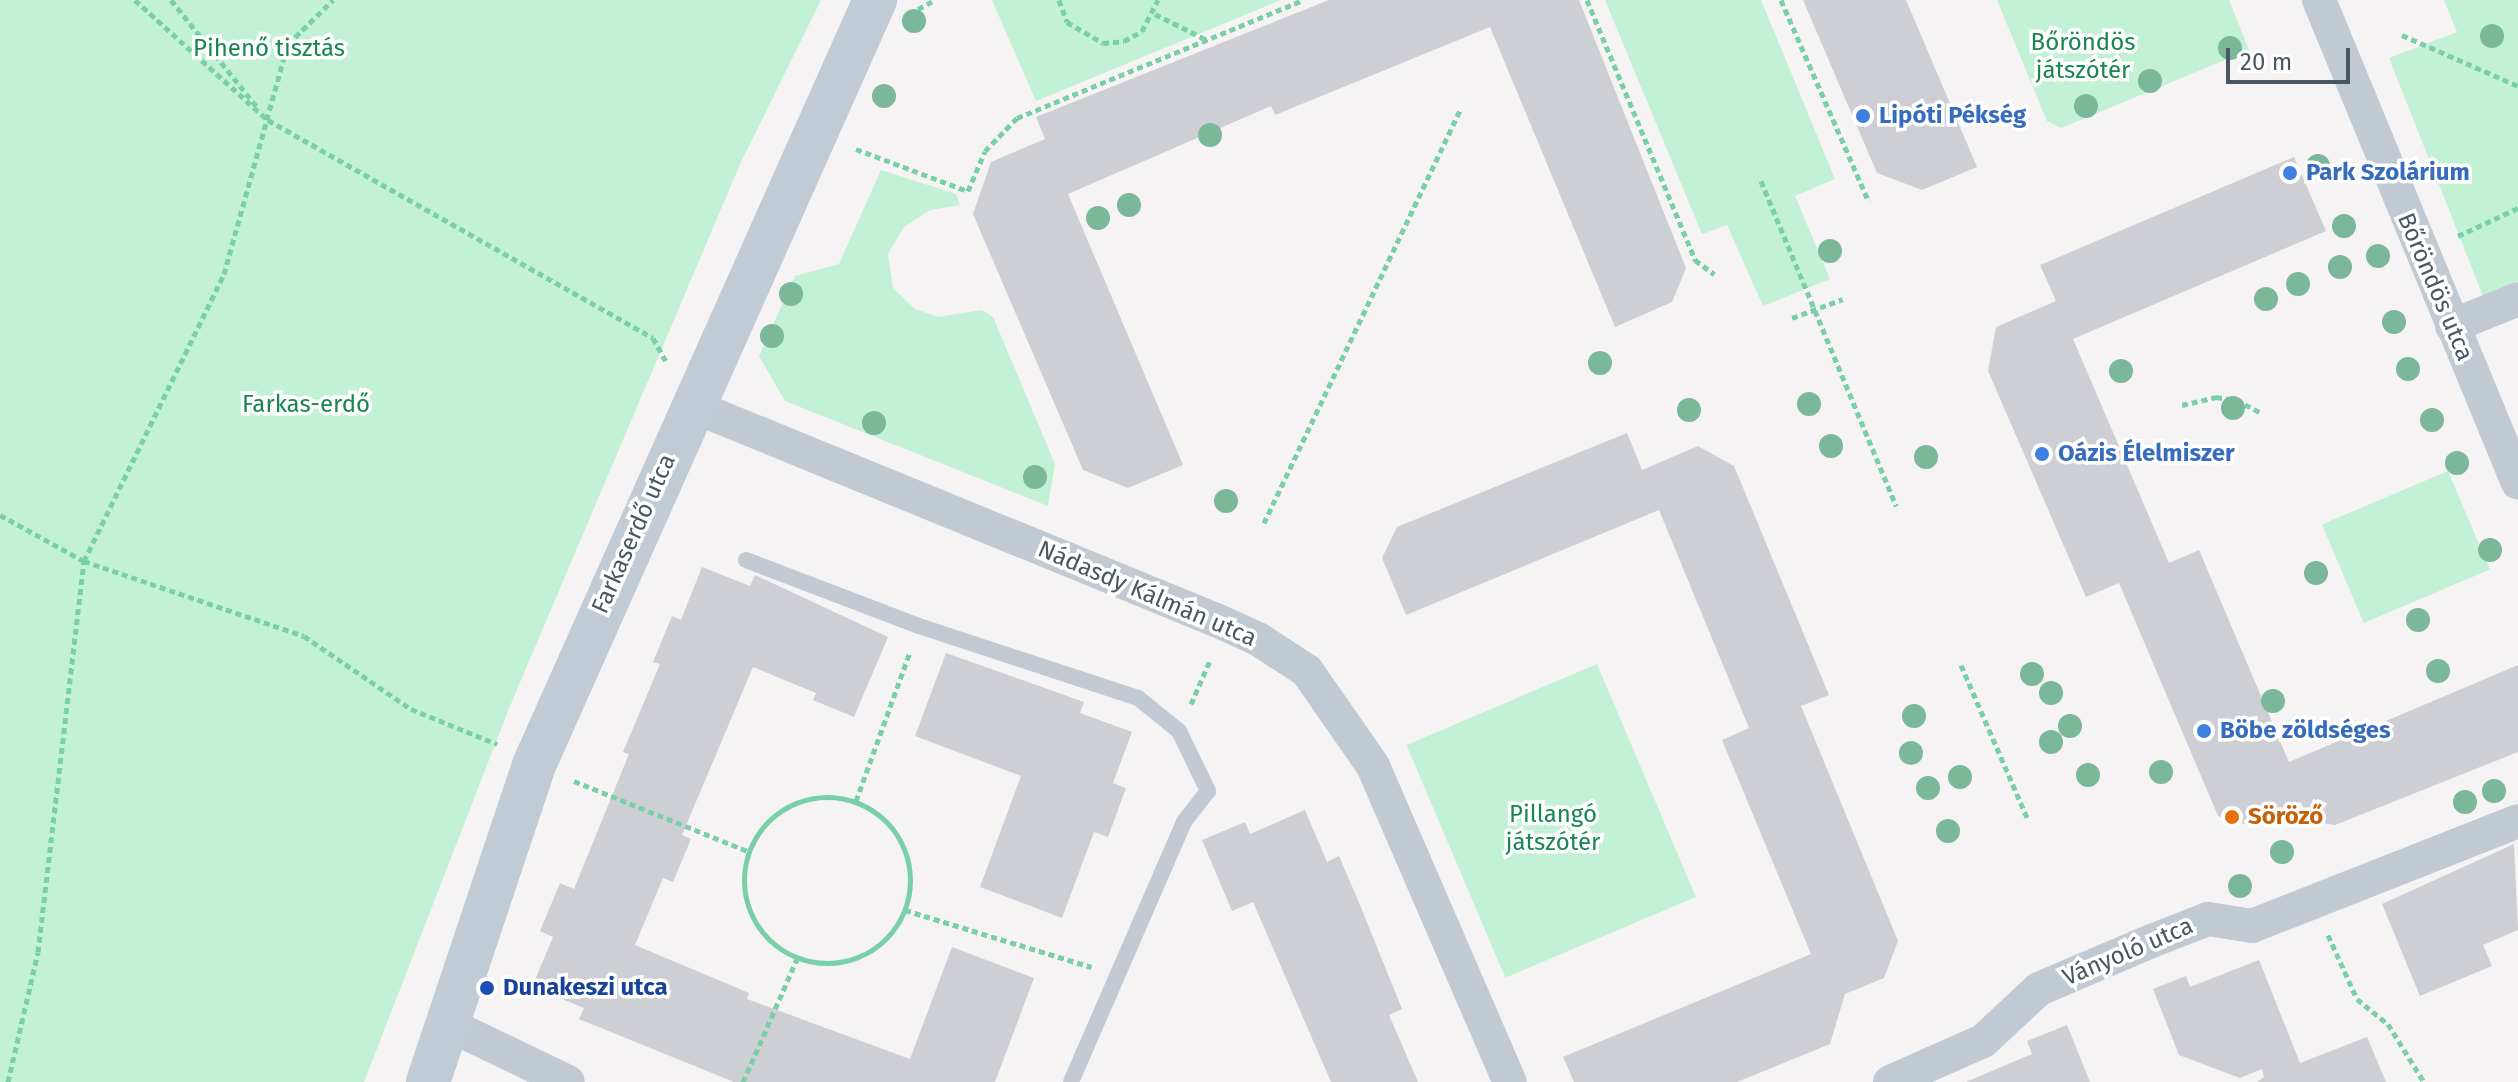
<!DOCTYPE html>
<html>
<head>
<meta charset="utf-8">
<style>
	body { margin:0 }
	#map { position:relative; width:2518px; height:1082px; overflow:hidden; background:#f5f3f3; font-family:"Fira Sans",sans-serif }
	div>[style] { position:absolute }
	.green>* { inset:0; background:#c3f1d5; transform-origin:0 0 }
	.building>* { inset:0; background:#cdcfd5 }
	.path>* { height:5px; margin-top:-2.5px; transform-origin:0; background:repeating-linear-gradient(90deg,#7ad0a6 0 6px,transparent 0 10px) }
	.path>.ring { margin:-2.5px; padding:0; box-sizing:content-box; background:none; border:5px solid #7ad0a6; border-radius:50% }
	.lane>* { height:16px; margin:-8px; padding:0 8px; transform-origin:8px; border-radius:8px; background:#c1cad2 }
	.street>* { height:34px; margin:-17px; padding:0 17px; transform-origin:17px; border-radius:17px; background:#c1cad2 }
	.secondary>* { height:44px; margin:-22px; padding:0 22px; transform-origin:22px; border-radius:22px; background:#c1cbd6 }
	.trees>* { width:24px; height:24px; margin:-12px; border-radius:50%; background:#7bb799 }
	.dots>* { width:22px; height:22px; translate:-50% -50%; box-sizing:border-box; border:4px solid #fff; border-radius:50% }
	span { translate:-50% -50%; white-space:nowrap; text-align:center; line-height:1.15; -webkit-text-stroke:7px #fff; paint-order:stroke }
	.park-label { font-size:24px; color:#17864f }
	.shop-label { font-size:24px; color:#366cbe; font-weight:700 }
	.left { translate:0 -50%; text-align:left }
	.street-label { font-size:24px; color:#4a5661 }
	.food-label { font-size:24px; color:#c56008; font-weight:700 }
	.transit-label { font-size:24px; color:#164399; font-weight:700 }
	.scale { position:absolute; left:2226px; top:48px; width:124px; height:36px; box-sizing:border-box; border:4px solid #4a5661; border-top:0; padding-left:10px; font-size:24px; line-height:28px; white-space:nowrap; color:#4a5661; -webkit-text-stroke:6px #fff; paint-order:stroke }
</style>
</head>
<body>
<div id="map">
	<div class="green">
		<div style="clip-path:polygon(0 0,821px 0,741px 162px,510px 706px,364px 1082px,0 1082px)"></div>
		<div style="clip-path:polygon(992px 0,1281px 0,1036px 101px)"></div>
		<div style="clip-path:polygon(1605px 0,1761px 0,1835px 179px,1795px 196px,1830px 279px,1763px 306px,1727px 225px,1702px 234px)"></div>
		<div style="clip-path:polygon(1997px 0,2229px 0,2249px 50px,2061px 128px,2047px 121px)"></div>
		<div style="clip-path:polygon(2444px 0,2518px 0,2518px 281px,2483px 296px,2389px 58px,2457px 32px)"></div>
		<div style="clip-path:polygon(881px 170px,956px 194px,960px 205px,930px 210px,904px 227px,888px 254px,893px 288px,915px 309px,938px 317px,982px 310px,993px 317px,1055px 464px,1048px 506px,785px 401px,759px 356px,795px 276px,839px 264px)"></div>
		<div style="left:2448px;top:471px;width:107px;height:137px;rotate:67deg"></div>
		<div style="left:1597px;top:664px;width:253px;height:207px;rotate:67deg"></div>
	</div>
	<div class="building">
		<div style="clip-path:polygon(1329px 0,1579px 0,1686px 268px,1672px 302px,1615px 327px,1490px 27px,1275px 115px,1271px 106px,1068px 194px,1183px 465px,1128px 488px,1083px 470px,973px 214px,991px 162px,1045px 139px,1036px 117px)"></div>
		<div style="clip-path:polygon(1803px 0,1906px 0,1977px 167px,1922px 190px,1877px 173px)"></div>
		<div style="clip-path:polygon(2294px 157px,2326px 231px,2073px 339px,2169px 563px,2199px 550px,2289px 762px,2518px 665px,2518px 752px,2335px 825px,2309px 821px,2301px 802px,2248px 825px,2218px 816px,2119px 583px,2086px 597px,1988px 371px,1996px 327px,2056px 301px,2040px 265px)"></div>
		<div style="clip-path:polygon(1627px 433px,1642px 470px,1698px 446px,1734px 466px,1829px 695px,1801px 706px,1898px 941px,1884px 978px,1845px 994px,1830px 1044px,1737px 1082px,1574px 1082px,1563px 1057px,1811px 954px,1722px 740px,1749px 728px,1659px 510px,1406px 615px,1382px 558px,1397px 527px)"></div>
		<div style="clip-path:polygon(702px 567px,750px 586px,755px 575px,888px 637px,854px 717px,813px 700px,816px 693px,753px 667px,682px 835px,691px 839px,673px 882px,663px 878px,635px 945px,749px 993px,747px 999px,910px 1059px,952px 947px,1034px 978px,995px 1082px,734px 1082px,579px 1019px,584px 1008px,532px 987px,553px 937px,540px 931px,560px 883px,574px 889px,629px 754px,623px 752px,660px 664px,653px 662px,672px 616px,681px 620px)"></div>
		<div style="clip-path:polygon(946px 653px,1084px 702px,1080px 713px,1132px 732px,1113px 783px,1126px 788px,1108px 837px,1094px 832px,1062px 918px,980px 887px,1021px 776px,915px 736px)"></div>
		<div style="clip-path:polygon(1305px 810px,1327px 862px,1339px 856px,1360px 905px,1402px 1009px,1389px 1015px,1418px 1082px,1331px 1082px,1253px 902px,1232px 911px,1202px 840px,1245px 822px,1250px 834px)"></div>
		<div style="clip-path:polygon(2514px 844px,2518px 930px,2483px 945px,2492px 966px,2420px 996px,2382px 904px)"></div>
		<div style="clip-path:polygon(2259px 960px,2300px 1063px,2367px 1037px,2386px 1082px,2257px 1082px,2264px 1077px,2262px 1069px,2240px 1078px,2179px 1055px,2153px 989px,2186px 976px,2190px 987px)"></div>
		<div style="clip-path:polygon(2067px 1025px,2090px 1082px,1966px 1082px,2032px 1054px,2027px 1041px)"></div>
	</div>
	<div class="path">
		<div style="left:135px;top:0;width:179px;rotate:42.1deg"></div>
		<div style="left:268px;top:120px;width:442px;rotate:29.5deg"></div>
		<div style="left:653px;top:338px;width:29px;rotate:61deg"></div>
		<div style="left:171px;top:0;width:137px;rotate:51.2deg"></div>
		<div style="left:1059px;top:0;width:23px;rotate:70deg"></div>
		<div style="left:1067px;top:22px;width:42px;rotate:30.3deg"></div>
		<div style="left:1103px;top:43px;width:21px;rotate:-5deg"></div>
		<div style="left:1124px;top:41px;width:21px;rotate:-29deg"></div>
		<div style="left:1142px;top:31px;width:35px;rotate:-63deg"></div>
		<div style="left:1587px;top:0;width:282px;rotate:67.4deg"></div>
		<div style="left:1695px;top:260px;width:24px;rotate:36deg"></div>
		<div style="left:1781px;top:0;width:220px;rotate:66.5deg"></div>
		<div style="left:918px;top:9px;width:19px;rotate:-28deg"></div>
		<div style="left:1155px;top:14px;width:58px;rotate:26.6deg"></div>
		<div style="left:2402px;top:35px;width:127px;rotate:23.7deg"></div>
		<div style="left:856px;top:149px;width:120px;rotate:20.6deg"></div>
		<div style="left:968px;top:191px;width:43px;rotate:-67deg"></div>
		<div style="left:985px;top:151px;width:46px;rotate:-45.9deg"></div>
		<div style="left:1017px;top:118px;width:309px;rotate:-22.4deg"></div>
		<div style="left:1761px;top:181px;width:352px;rotate:67.4deg"></div>
		<div style="left:2458px;top:236px;width:66px;rotate:-25deg"></div>
		<div style="left:1792px;top:318px;width:54px;rotate:-20.4deg"></div>
		<div style="left:2182px;top:405px;width:35px;rotate:-13deg"></div>
		<div style="left:2216px;top:397px;width:20px;rotate:9deg"></div>
		<div style="left:2236px;top:400px;width:30px;rotate:27deg"></div>
		<div style="left:0;top:515px;width:96px;rotate:28.7deg"></div>
		<div style="left:84px;top:561px;width:232px;rotate:18.8deg"></div>
		<div style="left:304px;top:636px;width:130px;rotate:34.3deg"></div>
		<div style="left:411px;top:709px;width:93px;rotate:22.1deg"></div>
		<div style="left:1264px;top:523px;width:459px;rotate:-64.6deg"></div>
		<div style="left:1961px;top:665px;width:169px;rotate:66.6deg"></div>
		<div style="left:1191px;top:704px;width:50px;rotate:-66.5deg"></div>
		<div style="left:574px;top:781px;width:187px;rotate:22deg"></div>
		<div class="ring" style="left:744px;top:797px;width:161px;height:161px"></div>
		<div style="left:856px;top:801px;width:158px;rotate:-70.1deg"></div>
		<div style="left:905px;top:910px;width:195px;rotate:17deg"></div>
		<div style="left:2328px;top:935px;width:70px;rotate:65.6deg"></div>
		<div style="left:2357px;top:999px;width:40px;rotate:39deg"></div>
		<div style="left:2388px;top:1024px;width:68px;rotate:58.2deg"></div>
		<div style="left:8px;top:1082px;width:133px;rotate:-77deg"></div>
		<div style="left:38px;top:952px;width:394px;rotate:-83.3deg"></div>
		<div style="left:84px;top:561px;width:319px;rotate:-64deg"></div>
		<div style="left:224px;top:274px;width:239px;rotate:-74.5deg"></div>
		<div style="left:288px;top:44px;width:63px;rotate:-44.4deg"></div>
		<div style="left:743px;top:1082px;width:134px;rotate:-66.3deg"></div>
	</div>
	<div class="lane">
		<div style="left:746px;top:560px;width:185px;rotate:20.9deg"></div>
		<div style="left:919px;top:626px;width:231px;rotate:18.2deg"></div>
		<div style="left:1138px;top:698px;width:53px;rotate:38.8deg"></div>
		<div style="left:1179px;top:731px;width:67px;rotate:64.2deg"></div>
		<div style="left:1208px;top:791px;width:39px;rotate:128deg"></div>
		<div style="left:1184px;top:822px;width:283px;rotate:113.5deg"></div>
	</div>
	<div class="street">
		<div style="left:2319px;top:0;width:522px;rotate:67.61deg"></div>
		<div style="left:2452px;top:326px;width:71px;rotate:-22.2deg"></div>
		<div style="left:690px;top:405px;width:568px;rotate:22.23deg"></div>
		<div style="left:1216px;top:620px;width:46px;rotate:24.3deg"></div>
		<div style="left:1258px;top:639px;width:59px;rotate:33.1deg"></div>
		<div style="left:1307px;top:671px;width:116px;rotate:55.2deg"></div>
		<div style="left:1373px;top:766px;width:344px;rotate:66.6deg"></div>
		<div style="left:445px;top:1023px;width:136px;rotate:25.6deg"></div>
		<div style="left:1890px;top:1082px;width:102px;rotate:-23.8deg"></div>
		<div style="left:1983px;top:1041px;width:76px;rotate:-42.9deg"></div>
		<div style="left:2039px;top:989px;width:120px;rotate:-23.1deg"></div>
		<div style="left:2149px;top:942px;width:63px;rotate:-21.3deg"></div>
		<div style="left:2208px;top:919px;width:45px;rotate:9deg"></div>
		<div style="left:2252px;top:926px;width:286px;rotate:-21.5deg"></div>
	</div>
	<div class="secondary">
		<div style="left:428px;top:1082px;width:334px;rotate:-71.5deg"></div>
		<div style="left:534px;top:765px;width:838px;rotate:-65.97deg"></div>
	</div>
	<div class="trees">
		<div style="left:914px;top:21px"></div>
		<div style="left:2492px;top:36px"></div>
		<div style="left:2230px;top:48px"></div>
		<div style="left:2150px;top:81px"></div>
		<div style="left:884px;top:96px"></div>
		<div style="left:2086px;top:106px"></div>
		<div style="left:1210px;top:135px"></div>
		<div style="left:2318px;top:166px"></div>
		<div style="left:1129px;top:205px"></div>
		<div style="left:1098px;top:218px"></div>
		<div style="left:2344px;top:226px"></div>
		<div style="left:1830px;top:251px"></div>
		<div style="left:2378px;top:256px"></div>
		<div style="left:2340px;top:267px"></div>
		<div style="left:2298px;top:284px"></div>
		<div style="left:791px;top:294px"></div>
		<div style="left:2266px;top:299px"></div>
		<div style="left:2394px;top:322px"></div>
		<div style="left:772px;top:336px"></div>
		<div style="left:1600px;top:363px"></div>
		<div style="left:2408px;top:369px"></div>
		<div style="left:2121px;top:371px"></div>
		<div style="left:1809px;top:404px"></div>
		<div style="left:2233px;top:408px"></div>
		<div style="left:1689px;top:410px"></div>
		<div style="left:2432px;top:420px"></div>
		<div style="left:874px;top:423px"></div>
		<div style="left:1831px;top:446px"></div>
		<div style="left:1926px;top:457px"></div>
		<div style="left:2457px;top:463px"></div>
		<div style="left:1035px;top:477px"></div>
		<div style="left:1226px;top:501px"></div>
		<div style="left:2490px;top:550px"></div>
		<div style="left:2316px;top:573px"></div>
		<div style="left:2418px;top:620px"></div>
		<div style="left:2438px;top:671px"></div>
		<div style="left:2032px;top:674px"></div>
		<div style="left:2051px;top:693px"></div>
		<div style="left:2273px;top:701px"></div>
		<div style="left:1914px;top:716px"></div>
		<div style="left:2070px;top:726px"></div>
		<div style="left:2051px;top:742px"></div>
		<div style="left:1911px;top:753px"></div>
		<div style="left:2161px;top:772px"></div>
		<div style="left:2088px;top:775px"></div>
		<div style="left:1960px;top:777px"></div>
		<div style="left:1928px;top:788px"></div>
		<div style="left:2494px;top:791px"></div>
		<div style="left:2465px;top:802px"></div>
		<div style="left:1948px;top:831px"></div>
		<div style="left:2282px;top:852px"></div>
		<div style="left:2240px;top:886px"></div>
	</div>
	<div class="dots">
		<div style="left:1863px;top:116px;background:#3f7fe0"></div>
		<div style="left:2290px;top:173px;background:#3f7fe0"></div>
		<div style="left:2042px;top:454px;background:#3f7fe0"></div>
		<div style="left:2204px;top:731px;background:#3f7fe0"></div>
		<div style="left:2232px;top:817px;background:#e8710a"></div>
		<div style="left:487px;top:988px;background:#1a4fb4"></div>
	</div>
	<div class="park-label">
		<span style="left:2083px;top:57px">Bőröndös<br>játszótér</span>
		<span style="left:269px;top:49px">Pihenő tisztás</span>
		<span style="left:306px;top:405px">Farkas-erdő</span>
		<span style="left:1553px;top:829px">Pillangó<br>játszótér</span>
	</div>
	<div class="shop-label">
		<span class="left" style="left:1879px;top:116px">Lipóti Pékség</span>
		<span class="left" style="left:2306px;top:173px">Park Szolárium</span>
		<span class="left" style="left:2058px;top:454px">Oázis Élelmiszer</span>
		<span class="left" style="left:2220px;top:731px">Böbe zöldséges</span>
	</div>
	<div class="street-label">
		<span style="left:2435px;top:287px;rotate:67deg">Bőröndös utca</span>
		<span style="left:634px;top:534px;rotate:-66deg">Farkaserdő utca</span>
		<span style="left:1147px;top:594px;rotate:23deg">Nádasdy Kálmán utca</span>
		<span style="left:2128px;top:952px;rotate:-23deg">Ványoló utca</span>
	</div>
	<div class="food-label">
		<span class="left" style="left:2248px;top:817px">Söröző</span>
	</div>
	<div class="transit-label">
		<span class="left" style="left:503px;top:988px">Dunakeszi utca</span>
	</div>
	<div class="scale">20 m</div>
</div>
</body>
</html>
